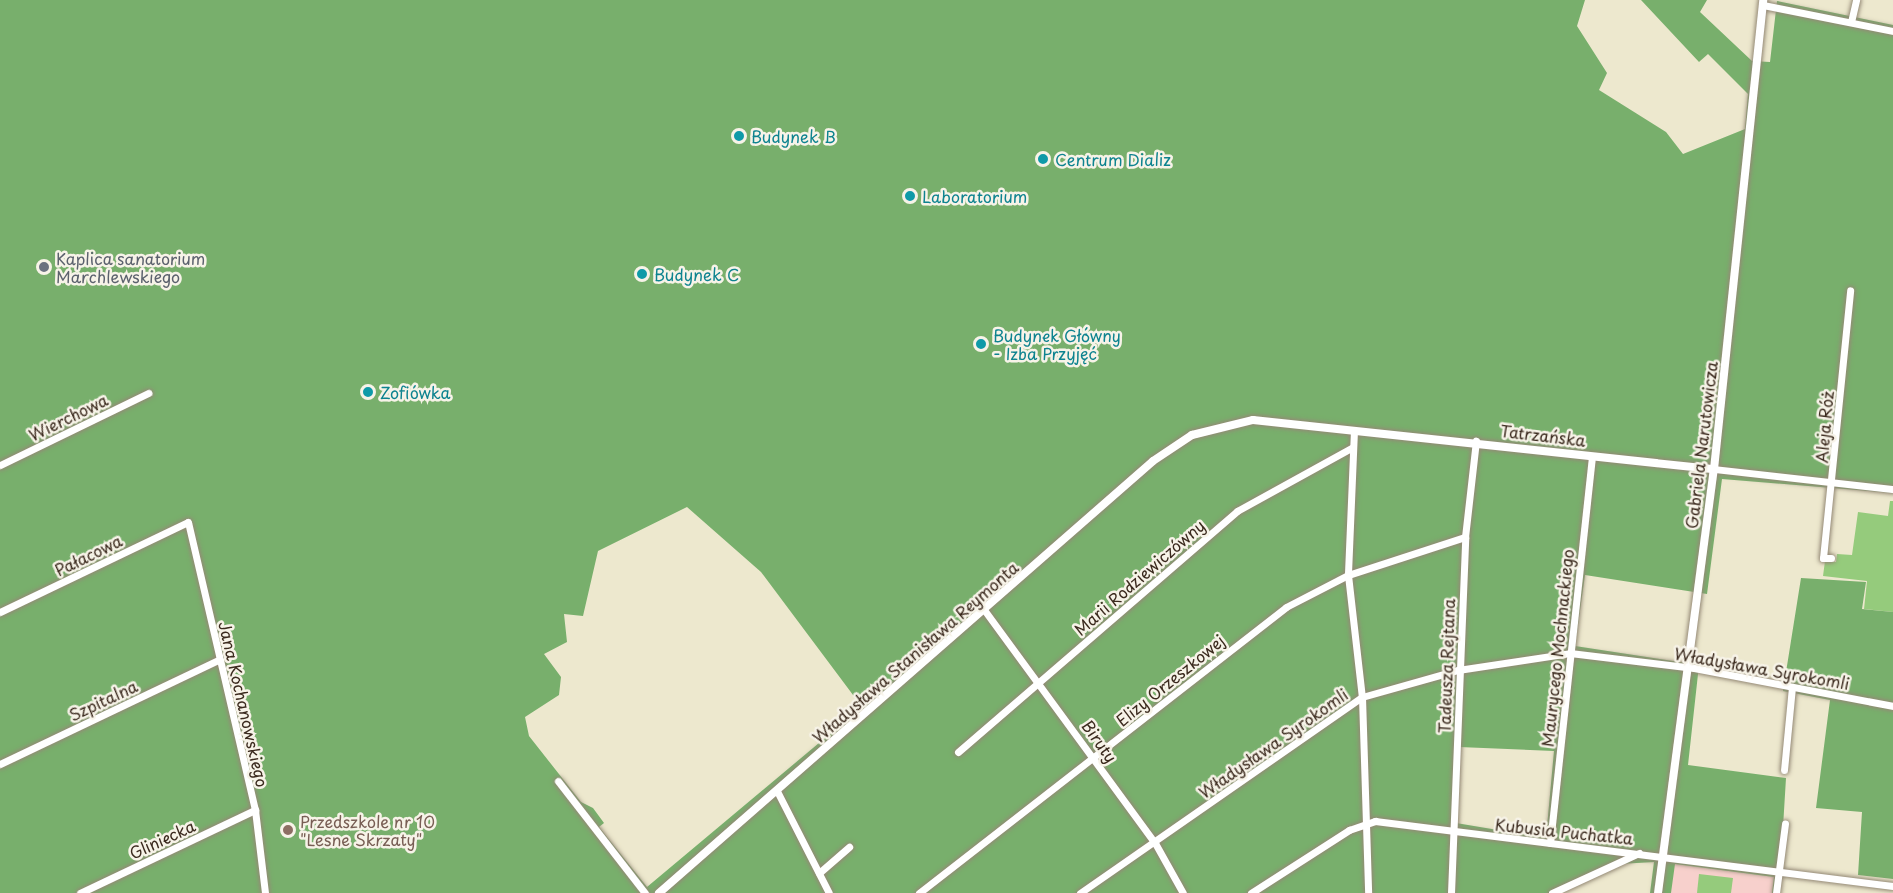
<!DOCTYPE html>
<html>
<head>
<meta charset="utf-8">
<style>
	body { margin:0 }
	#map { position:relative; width:1893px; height:893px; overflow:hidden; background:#ede8ce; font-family:"Playpen Sans",sans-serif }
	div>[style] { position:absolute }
	.built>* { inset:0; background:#f7d0cc }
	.green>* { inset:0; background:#95cb7c }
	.forest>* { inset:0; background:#78af6c }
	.roads { filter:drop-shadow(0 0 2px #948976) drop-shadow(0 0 2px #948976) }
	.minor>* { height:7px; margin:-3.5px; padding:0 3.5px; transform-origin:3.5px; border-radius:3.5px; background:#fff }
	.tertiary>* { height:8px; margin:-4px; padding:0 4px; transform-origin:4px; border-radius:4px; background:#fff }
	.dots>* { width:16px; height:16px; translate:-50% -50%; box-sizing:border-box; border:3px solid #f7f3e8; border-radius:50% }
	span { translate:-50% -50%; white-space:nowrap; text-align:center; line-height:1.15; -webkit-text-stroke:5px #f7f3e8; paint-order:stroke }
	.culture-label { font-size:16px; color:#0d838f }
	.left { translate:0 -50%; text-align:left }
	.worship-label { font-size:16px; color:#5b616d }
	.street-label { font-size:16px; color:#3b2a1e }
	.education-label { font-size:16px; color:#785e54 }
</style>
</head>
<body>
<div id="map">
	<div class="built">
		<div style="clip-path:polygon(1674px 864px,1774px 877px,1772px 893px,1671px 893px)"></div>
	</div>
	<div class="green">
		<div style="clip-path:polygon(1890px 501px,1893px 501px,1893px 612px,1864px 609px,1867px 581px,1823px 576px,1825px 561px,1836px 562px,1837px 554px,1852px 555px,1858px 512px,1888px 516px)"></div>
		<div style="clip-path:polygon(1699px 874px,1733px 878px,1731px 893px,1697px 893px)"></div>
	</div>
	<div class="forest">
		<div style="clip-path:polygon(evenodd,0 0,1585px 0,1577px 26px,1607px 73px,1599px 90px,1666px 132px,1683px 154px,1745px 129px,1748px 94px,1708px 54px,1699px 62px,1641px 0,1707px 0,1700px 12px,1752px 61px,1770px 62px,1777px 1px,1893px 25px,1893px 493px,1722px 479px,1707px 594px,1585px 575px,1575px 646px,1699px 665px,1688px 765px,1786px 778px,1779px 893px,1772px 893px,1774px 877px,1675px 864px,1671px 893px,1650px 893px,1654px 862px,1619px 864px,1561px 893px,0 893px,0 0,687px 507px,761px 572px,862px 707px,647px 887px,599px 827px,604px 823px,593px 808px,581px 802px,529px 736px,525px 717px,559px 695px,561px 677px,544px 654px,567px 642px,564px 614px,583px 616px,598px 551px,687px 507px,0 0,1459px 747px,1554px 751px,1546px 838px,1456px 823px,1459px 747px)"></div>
		<div style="clip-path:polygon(1801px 578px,1866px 582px,1862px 609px,1893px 612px,1893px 879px,1858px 875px,1862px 812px,1816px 808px,1830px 700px,1783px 691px)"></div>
	</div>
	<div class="roads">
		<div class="minor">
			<div style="left:1763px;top:5px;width:133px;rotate:11.3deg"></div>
			<div style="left:1851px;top:22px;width:23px;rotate:-77deg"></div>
			<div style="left:1354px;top:430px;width:145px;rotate:92.4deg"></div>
			<div style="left:1348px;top:575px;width:123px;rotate:83.5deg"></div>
			<div style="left:1362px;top:697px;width:196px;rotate:88.2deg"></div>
			<div style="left:0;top:465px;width:165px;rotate:-25.9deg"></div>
			<div style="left:1714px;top:469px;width:180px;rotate:6.4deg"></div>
			<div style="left:1831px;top:558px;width:8px;rotate:180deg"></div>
			<div style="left:1823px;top:558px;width:269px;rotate:-84.2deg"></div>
			<div style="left:985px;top:611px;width:288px;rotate:53.8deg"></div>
			<div style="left:1155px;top:843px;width:57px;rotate:60.8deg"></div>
			<div style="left:0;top:612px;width:208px;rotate:-25.6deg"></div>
			<div style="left:188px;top:522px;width:296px;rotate:76.9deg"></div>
			<div style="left:255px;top:810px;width:84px;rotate:83.1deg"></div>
			<div style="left:958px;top:752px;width:369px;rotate:-40.8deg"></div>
			<div style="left:1237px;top:511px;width:132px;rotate:-28.9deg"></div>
			<div style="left:0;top:764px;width:242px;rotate:-25.5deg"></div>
			<div style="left:1784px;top:770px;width:83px;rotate:-84.5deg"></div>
			<div style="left:558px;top:781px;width:142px;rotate:52.2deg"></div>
			<div style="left:777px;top:791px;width:114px;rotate:63deg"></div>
			<div style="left:1550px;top:843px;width:389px;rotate:-83.8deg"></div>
			<div style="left:819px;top:873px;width:40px;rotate:-41deg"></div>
			<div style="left:80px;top:893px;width:194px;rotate:-25.4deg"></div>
			<div style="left:919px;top:893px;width:465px;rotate:-37.9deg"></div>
			<div style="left:1286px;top:607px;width:70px;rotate:-27.3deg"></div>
			<div style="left:1348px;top:575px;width:123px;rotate:-18deg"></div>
			<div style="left:1080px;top:893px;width:343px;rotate:-34.8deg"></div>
			<div style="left:1362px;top:697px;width:100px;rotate:-15.7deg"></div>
			<div style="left:1458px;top:670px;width:113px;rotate:-8.6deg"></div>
			<div style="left:1570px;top:653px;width:125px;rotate:6.9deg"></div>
			<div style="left:1694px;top:668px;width:203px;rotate:10.8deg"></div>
			<div style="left:1251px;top:893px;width:117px;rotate:-32.7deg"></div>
			<div style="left:1349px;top:830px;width:28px;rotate:-19deg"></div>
			<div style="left:1375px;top:821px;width:522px;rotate:7.15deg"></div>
			<div style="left:1451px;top:893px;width:356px;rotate:-87.7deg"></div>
			<div style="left:1465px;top:537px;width:97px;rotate:-83.5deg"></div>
			<div style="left:1552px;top:893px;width:96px;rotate:-24.7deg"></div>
			<div style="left:1776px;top:893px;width:70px;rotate:-82.6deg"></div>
		</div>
		<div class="tertiary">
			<div style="left:659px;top:893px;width:656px;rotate:-41.17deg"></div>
			<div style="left:1153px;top:461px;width:47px;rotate:-33.7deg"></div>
			<div style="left:1192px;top:435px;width:63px;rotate:-13.8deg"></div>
			<div style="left:1253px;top:420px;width:464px;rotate:6.1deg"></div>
			<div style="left:1658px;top:893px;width:428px;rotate:-82.5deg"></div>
			<div style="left:1714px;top:469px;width:472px;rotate:-84deg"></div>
		</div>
	</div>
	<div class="dots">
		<div style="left:739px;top:136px;background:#0f9aa8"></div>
		<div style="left:1043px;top:159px;background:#0f9aa8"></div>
		<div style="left:910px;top:196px;background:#0f9aa8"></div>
		<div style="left:44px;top:267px;background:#6b7280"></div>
		<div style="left:642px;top:274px;background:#0f9aa8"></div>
		<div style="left:981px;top:344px;background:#0f9aa8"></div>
		<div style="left:368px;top:392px;background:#0f9aa8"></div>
		<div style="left:288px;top:830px;background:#8d6e63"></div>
	</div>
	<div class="culture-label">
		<span class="left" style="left:751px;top:136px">Budynek B</span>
		<span class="left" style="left:1055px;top:159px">Centrum Dializ</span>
		<span class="left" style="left:922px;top:196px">Laboratorium</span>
		<span class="left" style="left:654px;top:274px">Budynek C</span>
		<span class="left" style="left:993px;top:344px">Budynek Główny<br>- Izba Przyjęć</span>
		<span class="left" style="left:380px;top:392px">Zofiówka</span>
	</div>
	<div class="worship-label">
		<span class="left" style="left:56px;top:267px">Kaplica sanatorium<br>Marchlewskiego</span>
	</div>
	<div class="street-label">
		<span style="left:68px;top:417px;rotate:-26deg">Wierchowa</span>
		<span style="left:1824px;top:427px;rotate:-85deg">Aleja Róż</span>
		<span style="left:1543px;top:435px;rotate:7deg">Tatrzańska</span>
		<span style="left:1701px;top:445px;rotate:-83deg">Gabriela Narutowicza</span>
		<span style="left:88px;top:555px;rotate:-26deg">Pałacowa</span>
		<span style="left:1139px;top:577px;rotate:-41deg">Marii Rodziewiczówny</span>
		<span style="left:1557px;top:648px;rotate:-84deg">Maurycego Mochnackiego</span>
		<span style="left:915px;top:652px;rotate:-41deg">Władysława Stanisława Reymonta</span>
		<span style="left:1446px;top:666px;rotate:-88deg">Tadeusza Rejtana</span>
		<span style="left:1762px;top:668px;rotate:10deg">Władysława Syrokomli</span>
		<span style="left:1170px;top:680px;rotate:-39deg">Elizy Orzeszkowej</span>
		<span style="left:103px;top:700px;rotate:-25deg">Szpitalna</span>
		<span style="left:244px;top:704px;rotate:77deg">Jana Kochanowskiego</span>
		<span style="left:1100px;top:741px;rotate:55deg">Biruty</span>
		<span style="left:1273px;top:743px;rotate:-35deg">Władysława Syrokomli</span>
		<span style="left:1564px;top:831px;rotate:6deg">Kubusia Puchatka</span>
		<span style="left:162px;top:839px;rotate:-25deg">Gliniecka</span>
	</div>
	<div class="education-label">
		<span class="left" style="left:300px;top:830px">Przedszkole nr 10<br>"Lesne Skrzaty"</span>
	</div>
</div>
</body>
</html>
